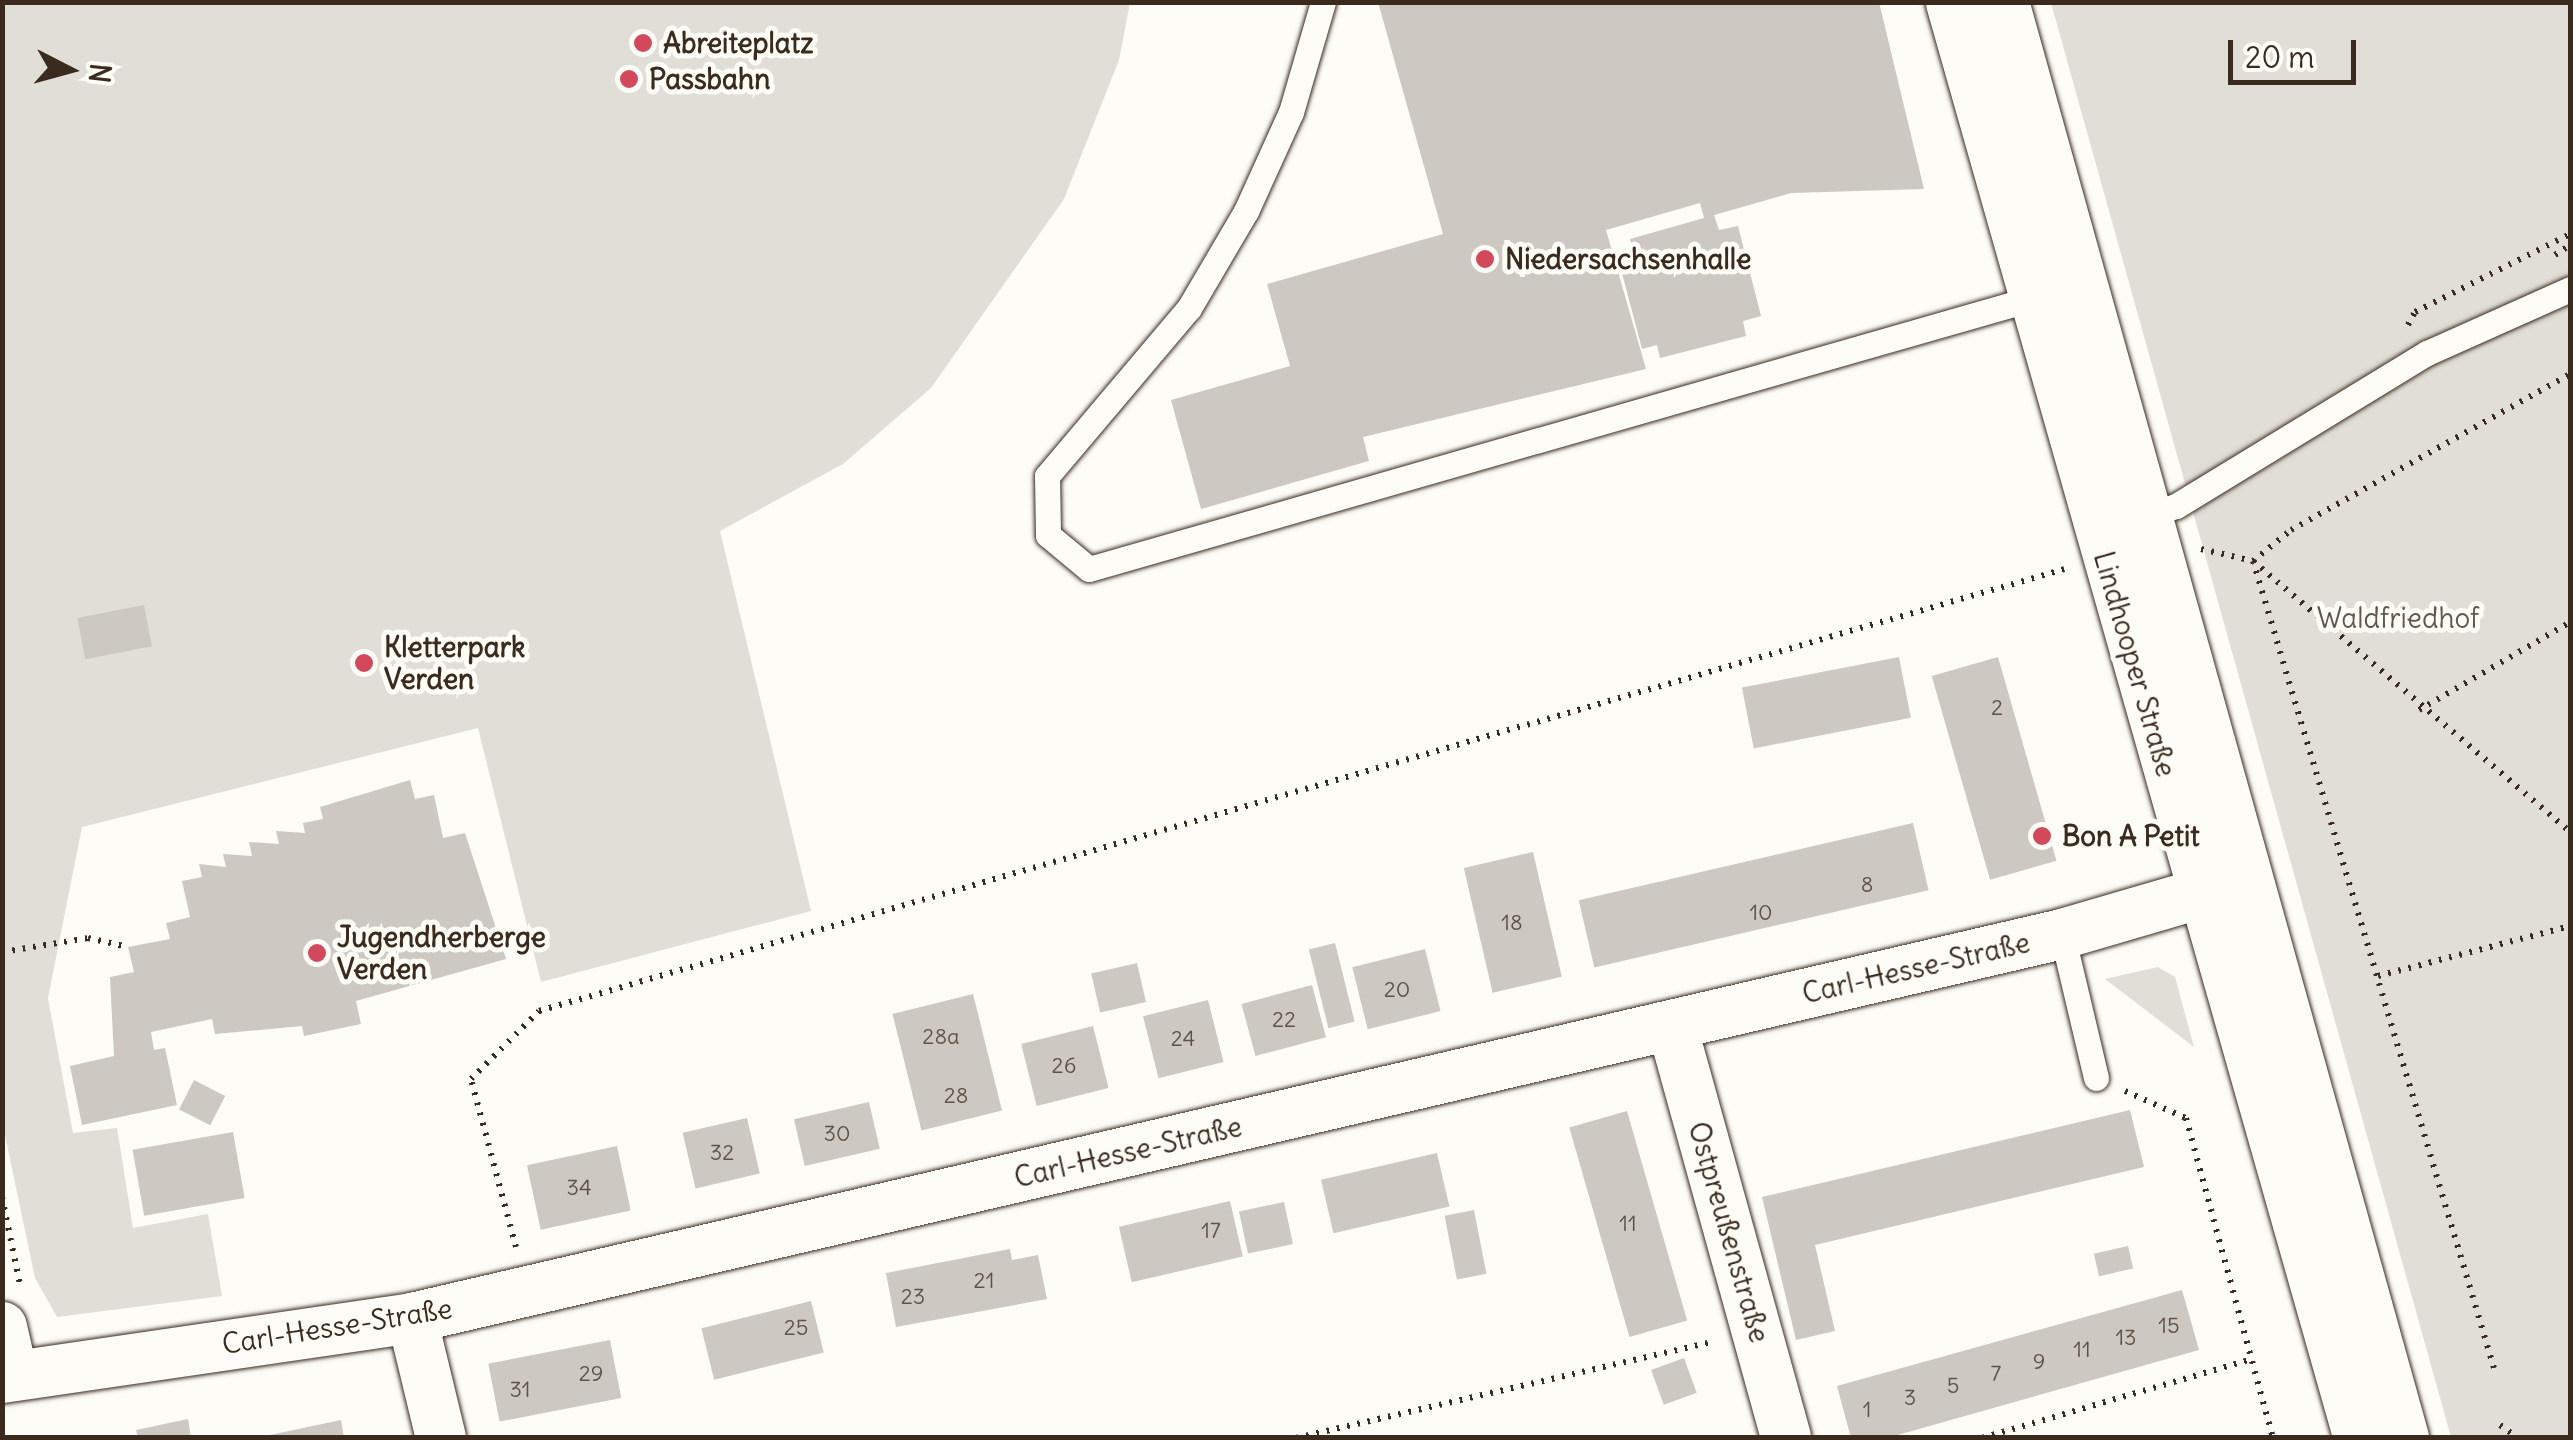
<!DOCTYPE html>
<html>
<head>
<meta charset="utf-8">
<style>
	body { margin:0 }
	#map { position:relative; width:2573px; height:1440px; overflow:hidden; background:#fdfcf7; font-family:Delius,sans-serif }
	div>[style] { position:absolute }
	.green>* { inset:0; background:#e1ded7 }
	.building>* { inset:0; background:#cdc8c2; transform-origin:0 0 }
	.path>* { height:6px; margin-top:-3px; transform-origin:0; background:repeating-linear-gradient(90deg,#3b2a1e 0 2.5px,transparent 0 10.5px) }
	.roads { filter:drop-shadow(0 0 2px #3b2a1e) drop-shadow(0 0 2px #3b2a1e) }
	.service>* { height:25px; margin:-12.5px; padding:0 12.5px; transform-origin:12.5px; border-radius:12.5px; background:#fdfcf7 }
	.minor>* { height:50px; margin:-25px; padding:0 25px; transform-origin:25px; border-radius:25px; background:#fdfcf7 }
	.secondary>* { height:55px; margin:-27.5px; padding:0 27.5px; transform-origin:27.5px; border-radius:27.5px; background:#fdfcf7 }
	.dots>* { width:28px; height:28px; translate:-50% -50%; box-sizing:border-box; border:5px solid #fdfcf7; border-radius:50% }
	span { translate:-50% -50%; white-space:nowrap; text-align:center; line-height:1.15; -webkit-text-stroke:10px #fdfcf7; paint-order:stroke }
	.number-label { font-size:22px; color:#605247 }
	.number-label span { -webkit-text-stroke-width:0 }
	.poi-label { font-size:28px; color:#3b2a1e; font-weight:700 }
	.left { translate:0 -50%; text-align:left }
	.park-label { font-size:28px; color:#64574c }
	.street-label { font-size:28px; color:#3b2a1e }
	.frame { position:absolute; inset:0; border:5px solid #3b2a1e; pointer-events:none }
	.north { position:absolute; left:20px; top:20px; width:100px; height:100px; -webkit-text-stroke:8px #fdfcf7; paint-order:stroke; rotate:96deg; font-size:28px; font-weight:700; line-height:40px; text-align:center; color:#3b2a1e }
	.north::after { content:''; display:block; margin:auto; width:35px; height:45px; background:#3b2a1e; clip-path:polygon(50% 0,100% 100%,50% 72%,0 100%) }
	.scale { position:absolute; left:2228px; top:40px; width:128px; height:45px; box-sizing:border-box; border:5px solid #3b2a1e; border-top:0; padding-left:12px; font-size:30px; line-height:35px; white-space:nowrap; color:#3b2a1e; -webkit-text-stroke:8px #fdfcf7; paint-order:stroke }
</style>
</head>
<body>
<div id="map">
	<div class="green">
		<div style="clip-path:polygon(2px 3px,1130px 3px,1119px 60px,1064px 199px,931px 388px,843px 464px,720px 531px,811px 911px,541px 982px,478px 728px,82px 827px,48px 998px,73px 1133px,117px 1128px,133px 1228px,208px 1214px,222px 1296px,57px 1317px,35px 1278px,2px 1121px)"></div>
		<div style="clip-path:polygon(2051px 3px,2570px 3px,2570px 1437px,2451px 1437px)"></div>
		<div style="clip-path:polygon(2158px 967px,2175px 977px,2194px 1047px,2105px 979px)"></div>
	</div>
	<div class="building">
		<div style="clip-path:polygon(1378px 2px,1879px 2px,1924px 189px,1791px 193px,1714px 215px,1719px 230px,1738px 226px,1761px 316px,1743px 321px,1746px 336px,1660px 358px,1657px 345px,1642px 349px,1618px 258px,1634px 254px,1630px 239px,1704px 218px,1700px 203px,1606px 230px,1646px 369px,1363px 437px,1369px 461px,1201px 509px,1171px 400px,1290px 366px,1267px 284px,1443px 234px)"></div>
		<div style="left:144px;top:605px;width:42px;height:68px;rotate:79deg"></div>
		<div style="left:1899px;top:657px;width:62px;height:160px;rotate:79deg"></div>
		<div style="left:1998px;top:657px;width:212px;height:69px;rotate:74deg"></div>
		<div style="clip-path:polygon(410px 780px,415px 799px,434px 795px,443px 838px,465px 833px,506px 959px,356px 1001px,361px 1024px,304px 1036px,302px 1026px,215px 1034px,212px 1019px,151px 1032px,154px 1050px,165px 1048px,177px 1105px,82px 1125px,70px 1066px,114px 1056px,110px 977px,134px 972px,128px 947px,170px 939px,166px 923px,190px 917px,182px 881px,202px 877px,199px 864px,226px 867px,223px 854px,252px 856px,249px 842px,279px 844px,276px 831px,305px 833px,303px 823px,323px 819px,320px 807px)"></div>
		<div style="left:1913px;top:823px;width:69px;height:343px;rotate:77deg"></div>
		<div style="left:1533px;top:852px;width:128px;height:71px;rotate:77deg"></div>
		<div style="left:1335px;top:943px;width:81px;height:27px;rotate:76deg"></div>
		<div style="left:1425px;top:949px;width:64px;height:75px;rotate:76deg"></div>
		<div style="left:1137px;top:963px;width:40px;height:47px;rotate:77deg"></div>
		<div style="left:1312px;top:985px;width:54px;height:73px;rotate:75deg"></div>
		<div style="left:973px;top:994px;width:120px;height:83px;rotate:76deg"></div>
		<div style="left:1208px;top:1000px;width:64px;height:67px;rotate:76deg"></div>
		<div style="left:1093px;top:1026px;width:64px;height:74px;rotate:76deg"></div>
		<div style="left:194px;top:1080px;width:35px;height:33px;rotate:27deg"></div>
		<div style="left:869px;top:1102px;width:48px;height:77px;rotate:77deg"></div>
		<div style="clip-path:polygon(2130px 1110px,2144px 1167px,1815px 1245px,1835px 1331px,1796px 1340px,1762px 1197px)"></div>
		<div style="left:1627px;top:1111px;width:218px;height:60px;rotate:74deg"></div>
		<div style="left:747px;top:1118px;width:57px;height:66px;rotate:77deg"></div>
		<div style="left:233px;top:1132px;width:67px;height:102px;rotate:80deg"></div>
		<div style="left:617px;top:1146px;width:66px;height:92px;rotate:78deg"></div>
		<div style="left:1437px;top:1153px;width:55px;height:119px;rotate:77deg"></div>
		<div style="left:1230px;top:1201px;width:57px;height:114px;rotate:77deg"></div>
		<div style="left:1284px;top:1202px;width:43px;height:46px;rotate:78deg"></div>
		<div style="left:1474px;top:1210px;width:65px;height:30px;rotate:79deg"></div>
		<div style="left:2128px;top:1246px;width:23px;height:35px;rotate:77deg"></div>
		<div style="clip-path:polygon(1010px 1249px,1012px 1260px,1038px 1255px,1047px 1299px,896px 1327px,886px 1273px)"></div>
		<div style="clip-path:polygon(2182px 1290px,2199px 1350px,1887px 1438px,1851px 1438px,1837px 1386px)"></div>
		<div style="left:811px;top:1301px;width:53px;height:113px;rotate:76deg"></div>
		<div style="left:610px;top:1340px;width:59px;height:124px;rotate:79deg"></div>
		<div style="left:1684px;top:1358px;width:37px;height:35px;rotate:70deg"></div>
		<div style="clip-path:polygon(188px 1419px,191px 1438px,138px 1438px,136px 1430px)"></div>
		<div style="clip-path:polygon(341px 1420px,344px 1438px,265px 1438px,265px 1436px)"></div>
	</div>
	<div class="path">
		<div style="left:2555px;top:255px;width:18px;rotate:-34deg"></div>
		<div style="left:2408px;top:325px;width:15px;rotate:-62deg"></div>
		<div style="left:2415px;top:312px;width:174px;rotate:-26.7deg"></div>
		<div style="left:2201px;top:549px;width:53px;rotate:13deg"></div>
		<div style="left:2253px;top:561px;width:417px;rotate:40.5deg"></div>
		<div style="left:2419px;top:710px;width:175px;rotate:-30.2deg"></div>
		<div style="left:2px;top:952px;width:87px;rotate:-9.2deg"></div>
		<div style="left:88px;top:938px;width:41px;rotate:12.7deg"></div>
		<div style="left:2378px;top:976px;width:198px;rotate:-14.6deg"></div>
		<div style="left:2125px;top:1091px;width:67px;rotate:23.9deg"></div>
		<div style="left:2186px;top:1118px;width:332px;rotate:74.8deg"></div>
		<div style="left:2px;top:1197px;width:90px;rotate:78.4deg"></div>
		<div style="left:516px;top:1247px;width:174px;rotate:-105deg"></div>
		<div style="left:471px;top:1079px;width:96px;rotate:-45deg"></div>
		<div style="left:539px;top:1011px;width:1588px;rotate:-16.16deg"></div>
		<div style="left:2494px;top:1368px;width:842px;rotate:-106.63deg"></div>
		<div style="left:2253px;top:561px;width:49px;rotate:-39.2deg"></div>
		<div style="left:2291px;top:530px;width:320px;rotate:-29.2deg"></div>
		<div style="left:2500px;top:1425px;width:22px;rotate:36deg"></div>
		<div style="left:1296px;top:1438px;width:427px;rotate:-13deg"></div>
		<div style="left:1982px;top:1438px;width:282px;rotate:-16.3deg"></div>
	</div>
	<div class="roads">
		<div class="service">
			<div style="left:1323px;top:2px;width:115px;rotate:106.2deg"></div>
			<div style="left:1291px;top:112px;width:109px;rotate:114.4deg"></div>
			<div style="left:1246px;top:211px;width:113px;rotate:120.4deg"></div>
			<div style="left:1189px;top:308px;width:220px;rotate:130.2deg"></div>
			<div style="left:1047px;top:476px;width:59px;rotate:89deg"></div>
			<div style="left:1048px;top:535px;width:53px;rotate:39.7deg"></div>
			<div style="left:1089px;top:569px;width:990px;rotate:-16deg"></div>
			<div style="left:2139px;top:518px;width:39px;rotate:-18deg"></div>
			<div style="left:2176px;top:506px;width:294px;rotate:-31.4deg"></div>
			<div style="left:2427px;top:353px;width:157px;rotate:-24.1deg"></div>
			<div style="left:2062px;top:934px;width:148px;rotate:76.7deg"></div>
		</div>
		<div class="minor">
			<div style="left:1672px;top:1026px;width:427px;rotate:74.5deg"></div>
			<div style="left:412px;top:1318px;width:123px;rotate:76.4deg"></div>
			<div style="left:2px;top:1327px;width:50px;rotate:77.3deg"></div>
			<div style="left:2px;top:1378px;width:414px;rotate:-8.3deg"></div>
			<div style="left:412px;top:1318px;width:1694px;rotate:-13.1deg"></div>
			<div style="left:2062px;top:934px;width:189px;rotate:-16.3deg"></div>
		</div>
		<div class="secondary">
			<div style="left:1953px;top:2px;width:1493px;rotate:74.14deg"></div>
			<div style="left:2001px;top:2px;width:1491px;rotate:74.43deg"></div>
		</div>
	</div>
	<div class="dots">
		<div style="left:643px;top:43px;background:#d1495b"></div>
		<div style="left:629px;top:79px;background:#d1495b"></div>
		<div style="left:1485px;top:259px;background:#d1495b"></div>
		<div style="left:364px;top:663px;background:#d1495b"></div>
		<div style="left:2042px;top:836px;background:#d1495b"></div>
		<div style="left:317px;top:953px;background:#d1495b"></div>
	</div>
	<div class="number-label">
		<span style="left:1997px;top:708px">2</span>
		<span style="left:1867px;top:885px">8</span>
		<span style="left:1761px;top:913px">10</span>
		<span style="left:1512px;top:923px">18</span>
		<span style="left:1397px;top:990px">20</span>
		<span style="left:1284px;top:1020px">22</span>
		<span style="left:941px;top:1037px">28a</span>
		<span style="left:1183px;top:1039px">24</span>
		<span style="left:1064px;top:1066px">26</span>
		<span style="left:956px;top:1096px">28</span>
		<span style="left:837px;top:1134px">30</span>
		<span style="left:722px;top:1153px">32</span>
		<span style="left:579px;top:1188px">34</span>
		<span style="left:1628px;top:1224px">11</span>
		<span style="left:1211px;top:1231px">17</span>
		<span style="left:984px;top:1281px">21</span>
		<span style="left:913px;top:1297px">23</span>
		<span style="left:2169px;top:1326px">15</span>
		<span style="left:796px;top:1328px">25</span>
		<span style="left:2126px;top:1338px">13</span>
		<span style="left:2082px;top:1350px">11</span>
		<span style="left:2039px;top:1362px">9</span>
		<span style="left:591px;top:1374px">29</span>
		<span style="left:1996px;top:1374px">7</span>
		<span style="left:1953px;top:1386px">5</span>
		<span style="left:520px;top:1390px">31</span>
		<span style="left:1910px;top:1398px">3</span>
		<span style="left:1867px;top:1410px">1</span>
	</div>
	<div class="poi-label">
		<span class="left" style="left:663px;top:43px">Abreiteplatz</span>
		<span class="left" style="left:649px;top:79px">Passbahn</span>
		<span class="left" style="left:1505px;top:259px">Niedersachsenhalle</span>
		<span class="left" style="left:384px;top:663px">Kletterpark<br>Verden</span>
		<span class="left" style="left:2062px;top:836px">Bon A Petit</span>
		<span class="left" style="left:337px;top:953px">Jugendherberge<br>Verden</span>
	</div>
	<div class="park-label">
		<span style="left:2398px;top:618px">Waldfriedhof</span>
	</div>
	<div class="street-label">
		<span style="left:2135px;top:664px;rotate:74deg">Lindhooper Straße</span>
		<span style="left:1916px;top:968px;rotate:-13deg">Carl-Hesse-Straße</span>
		<span style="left:1128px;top:1152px;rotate:-13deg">Carl-Hesse-Straße</span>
		<span style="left:1729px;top:1232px;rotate:74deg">Ostpreußenstraße</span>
		<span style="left:337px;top:1326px;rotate:-9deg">Carl-Hesse-Straße</span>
	</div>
	<div class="frame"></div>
	<div class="north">N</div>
	<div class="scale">20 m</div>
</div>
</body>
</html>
